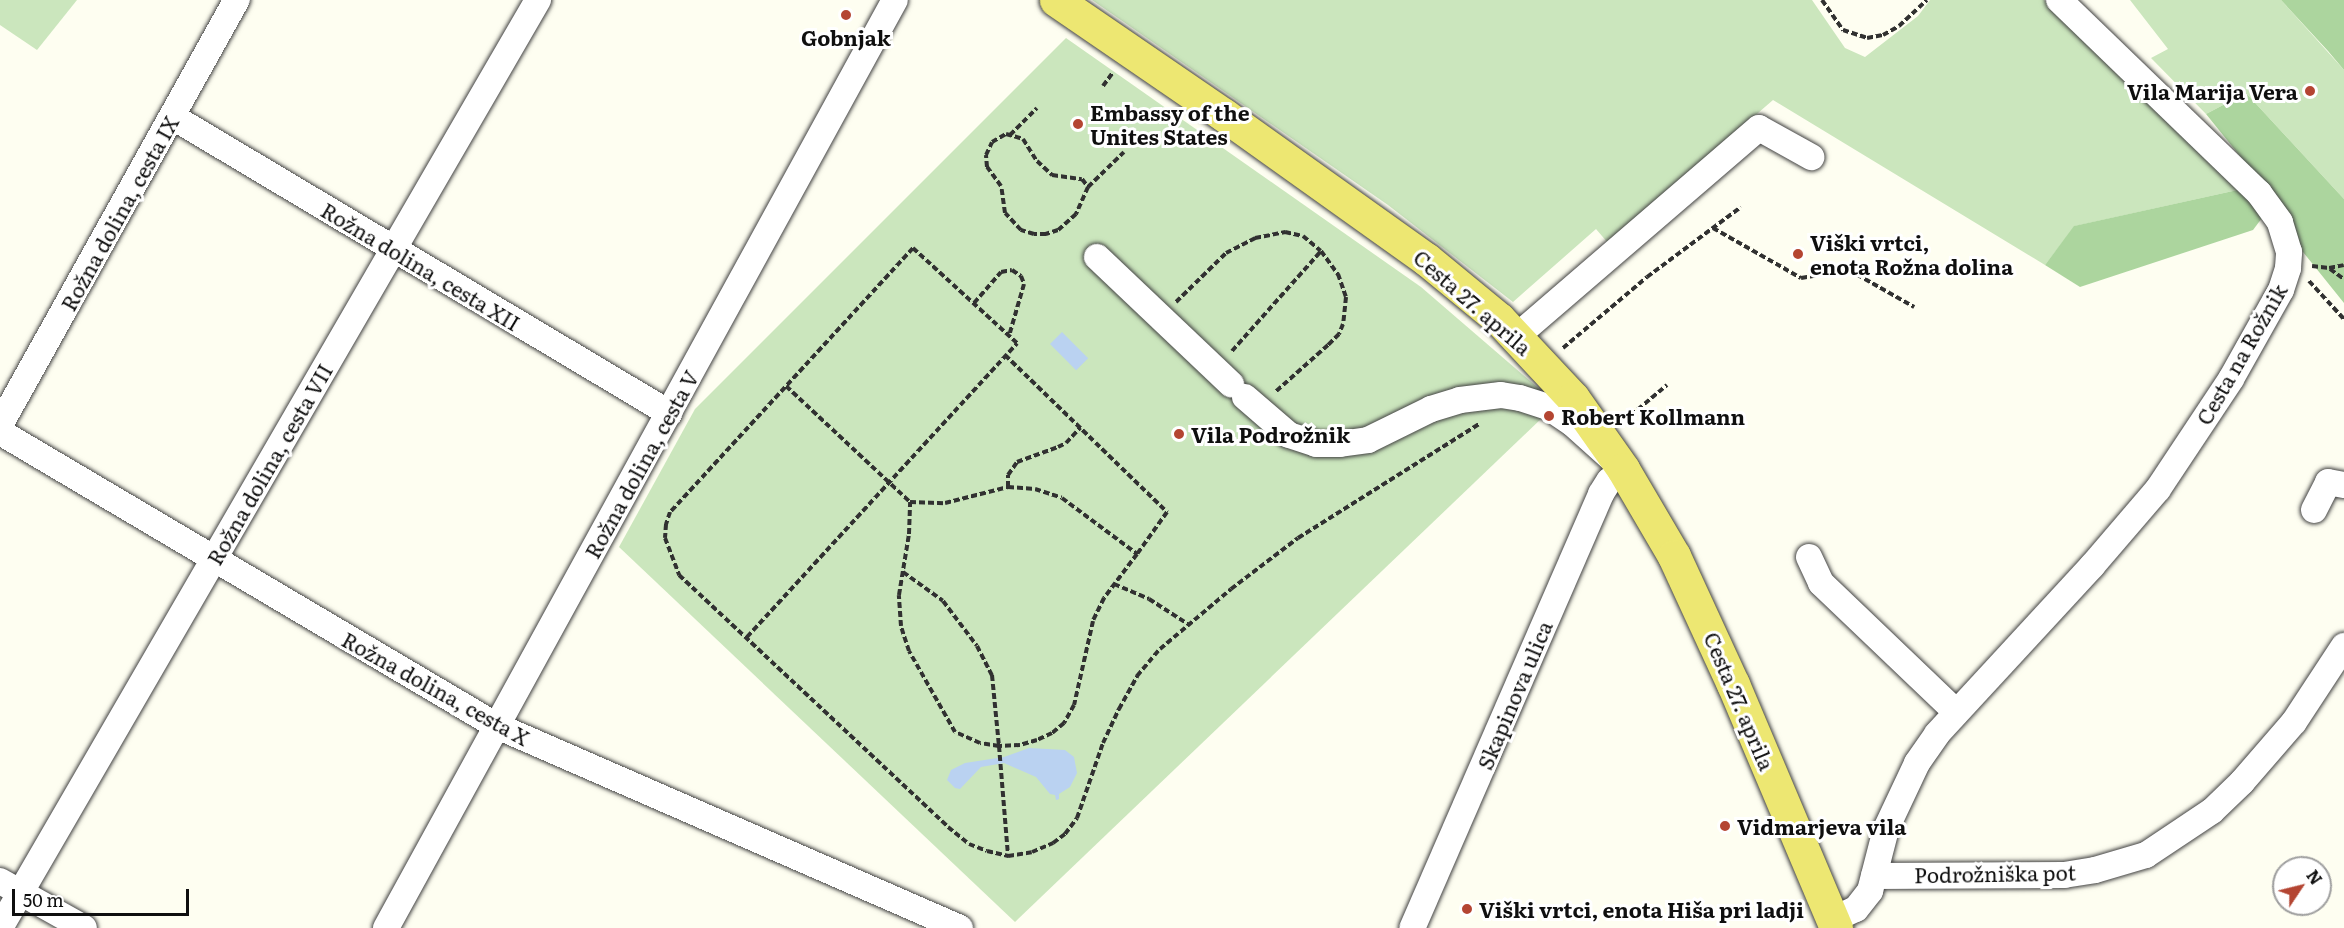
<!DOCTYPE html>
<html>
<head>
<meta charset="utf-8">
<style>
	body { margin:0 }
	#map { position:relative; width:2344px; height:928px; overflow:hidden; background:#fefef1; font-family:Literata,serif }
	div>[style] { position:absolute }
	.green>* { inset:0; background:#cbe6bd }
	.forest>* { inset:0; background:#acd59e }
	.water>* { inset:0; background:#bad2f1; transform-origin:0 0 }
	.path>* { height:4px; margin-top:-2px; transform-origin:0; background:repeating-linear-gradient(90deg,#313131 0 6px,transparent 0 9px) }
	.roads { filter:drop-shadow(0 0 2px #424242) drop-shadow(0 0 2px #424242) }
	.minor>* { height:26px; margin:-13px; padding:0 13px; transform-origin:13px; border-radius:13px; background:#fff }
	.major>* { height:33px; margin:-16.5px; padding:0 16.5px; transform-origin:16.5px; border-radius:16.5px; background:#ede772 }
	.dots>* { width:16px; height:16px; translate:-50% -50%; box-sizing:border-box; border:3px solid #fff; border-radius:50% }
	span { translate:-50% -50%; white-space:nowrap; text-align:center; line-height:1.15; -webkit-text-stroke:6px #fff; paint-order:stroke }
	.poi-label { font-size:21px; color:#0f0f0f; font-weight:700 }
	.right { translate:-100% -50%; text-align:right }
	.left { translate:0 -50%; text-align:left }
	.street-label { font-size:21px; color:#0f0f0f }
	.north { position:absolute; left:2272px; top:856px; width:60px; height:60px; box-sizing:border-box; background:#fff; border:2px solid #9f9f9f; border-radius:50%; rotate:55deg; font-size:16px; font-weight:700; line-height:24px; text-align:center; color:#0f0f0f }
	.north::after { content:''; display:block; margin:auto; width:21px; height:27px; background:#b44532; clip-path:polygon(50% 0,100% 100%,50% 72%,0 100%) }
	.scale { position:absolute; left:12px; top:889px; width:177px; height:27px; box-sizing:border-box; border:3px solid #0f0f0f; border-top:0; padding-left:8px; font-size:18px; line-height:21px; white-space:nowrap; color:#0f0f0f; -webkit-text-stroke:4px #fff; paint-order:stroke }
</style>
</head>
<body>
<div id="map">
	<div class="green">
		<div style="clip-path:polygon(0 0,77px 0,37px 50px,0 25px)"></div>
		<div style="clip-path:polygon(1092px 0,1812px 0,1845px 48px,1865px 57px,1918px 16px,1930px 0,2044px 0,2242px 189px,2075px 226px,2045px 265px,1773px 100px,1608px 243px,1596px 229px,1513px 302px,1388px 205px)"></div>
		<div style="clip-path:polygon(2130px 0,2281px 0,2344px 70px,2344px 199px,2246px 93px,2206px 114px,2151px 58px,2168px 49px)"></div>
		<div style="clip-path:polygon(1066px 38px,1421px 287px,1551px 399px,1543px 417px,1015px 922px,619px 547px,695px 409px)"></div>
	</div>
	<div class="forest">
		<div style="clip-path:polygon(2281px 0,2344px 0,2344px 70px,2328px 51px)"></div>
		<div style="clip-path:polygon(2246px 93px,2344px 199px,2344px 303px,2303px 252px,2286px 213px,2206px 114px)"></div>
		<div style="clip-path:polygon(2242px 189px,2265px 214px,2253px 230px,2080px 287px,2045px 265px,2074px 226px)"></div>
	</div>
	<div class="water">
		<div style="left:1062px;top:332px;width:37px;height:17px;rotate:45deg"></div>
		<div style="clip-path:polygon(1029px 748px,1065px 750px,1074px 757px,1077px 773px,1070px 787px,1059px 794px,1059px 799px,1056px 800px,1055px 795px,1050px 794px,1036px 777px,1004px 763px,981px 767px,960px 789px,955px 788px,947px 780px,951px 770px,965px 763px,1004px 757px)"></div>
	</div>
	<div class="path">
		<div style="left:1822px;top:0;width:37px;rotate:55deg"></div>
		<div style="left:1843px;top:30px;width:25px;rotate:18deg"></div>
		<div style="left:1867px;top:38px;width:16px;rotate:-11deg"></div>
		<div style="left:1883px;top:35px;width:18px;rotate:-29deg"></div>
		<div style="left:1899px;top:26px;width:38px;rotate:-43deg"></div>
		<div style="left:1103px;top:86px;width:17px;rotate:-54deg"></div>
		<div style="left:1006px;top:134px;width:18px;rotate:16deg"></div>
		<div style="left:1023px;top:139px;width:26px;rotate:58deg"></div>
		<div style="left:1037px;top:161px;width:21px;rotate:43deg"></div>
		<div style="left:1052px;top:175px;width:30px;rotate:8deg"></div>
		<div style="left:1082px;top:179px;width:10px;rotate:53deg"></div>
		<div style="left:1088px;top:187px;width:30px;rotate:114deg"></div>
		<div style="left:1076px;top:214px;width:24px;rotate:138deg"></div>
		<div style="left:1058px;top:230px;width:13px;rotate:162deg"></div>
		<div style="left:1046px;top:234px;width:12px;rotate:180deg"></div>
		<div style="left:1034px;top:234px;width:14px;rotate:-163deg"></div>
		<div style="left:1021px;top:230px;width:23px;rotate:-133deg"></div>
		<div style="left:1005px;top:213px;width:27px;rotate:-98deg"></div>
		<div style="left:1001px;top:186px;width:24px;rotate:-126deg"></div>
		<div style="left:987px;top:167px;width:12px;rotate:-95deg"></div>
		<div style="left:986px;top:155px;width:14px;rotate:-65deg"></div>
		<div style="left:992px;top:142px;width:16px;rotate:-30deg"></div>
		<div style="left:1010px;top:135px;width:38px;rotate:-45deg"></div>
		<div style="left:1088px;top:187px;width:50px;rotate:-44.2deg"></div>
		<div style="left:1713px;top:228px;width:101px;rotate:29.6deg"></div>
		<div style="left:1801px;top:278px;width:49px;rotate:-9.5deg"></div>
		<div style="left:1849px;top:270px;width:75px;rotate:29.6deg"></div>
		<div style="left:2312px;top:266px;width:17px;rotate:7deg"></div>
		<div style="left:2329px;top:268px;width:15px;rotate:-11deg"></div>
		<div style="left:2330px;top:269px;width:17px;rotate:36deg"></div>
		<div style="left:2309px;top:281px;width:52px;rotate:47.4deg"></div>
		<div style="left:1176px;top:302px;width:70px;rotate:-44.4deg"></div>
		<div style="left:1226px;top:253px;width:33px;rotate:-27deg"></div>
		<div style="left:1255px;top:238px;width:31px;rotate:-11deg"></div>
		<div style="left:1285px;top:232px;width:18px;rotate:13deg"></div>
		<div style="left:1303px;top:236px;width:23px;rotate:40deg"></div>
		<div style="left:1321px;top:251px;width:29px;rotate:54deg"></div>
		<div style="left:1338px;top:274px;width:24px;rotate:71deg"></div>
		<div style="left:1346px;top:297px;width:27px;rotate:96deg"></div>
		<div style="left:1343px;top:324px;width:11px;rotate:112deg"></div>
		<div style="left:1339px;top:334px;width:16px;rotate:135deg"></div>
		<div style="left:1328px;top:345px;width:71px;rotate:138.4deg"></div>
		<div style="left:974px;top:303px;width:41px;rotate:-48.9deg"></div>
		<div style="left:1001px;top:272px;width:11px;rotate:-10deg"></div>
		<div style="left:1012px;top:270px;width:11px;rotate:34deg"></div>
		<div style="left:1021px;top:276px;width:9px;rotate:69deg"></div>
		<div style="left:1024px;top:284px;width:54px;rotate:106.1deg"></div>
		<div style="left:1563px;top:348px;width:110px;rotate:-40.2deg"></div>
		<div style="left:1647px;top:277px;width:117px;rotate:-36.7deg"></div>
		<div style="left:1232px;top:351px;width:134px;rotate:-48.3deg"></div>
		<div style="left:1005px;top:355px;width:226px;rotate:44.1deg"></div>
		<div style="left:1167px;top:512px;width:52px;rotate:125.5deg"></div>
		<div style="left:786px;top:386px;width:170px;rotate:43.1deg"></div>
		<div style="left:910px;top:502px;width:35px;rotate:2deg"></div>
		<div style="left:945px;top:503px;width:65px;rotate:-14.3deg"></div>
		<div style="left:1008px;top:487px;width:27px;rotate:4deg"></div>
		<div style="left:1035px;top:489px;width:28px;rotate:18deg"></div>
		<div style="left:1062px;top:498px;width:94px;rotate:36.7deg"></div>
		<div style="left:1137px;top:554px;width:55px;rotate:126.9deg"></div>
		<div style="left:1104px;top:598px;width:25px;rotate:116deg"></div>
		<div style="left:1093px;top:621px;width:86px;rotate:102.7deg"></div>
		<div style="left:1074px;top:705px;width:21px;rotate:119deg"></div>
		<div style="left:1064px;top:723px;width:16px;rotate:140deg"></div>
		<div style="left:1052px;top:733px;width:17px;rotate:155deg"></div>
		<div style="left:1037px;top:740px;width:18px;rotate:164deg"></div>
		<div style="left:1020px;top:745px;width:21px;rotate:177deg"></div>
		<div style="left:999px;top:746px;width:110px;rotate:85.3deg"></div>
		<div style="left:1624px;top:421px;width:56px;rotate:-39.9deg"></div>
		<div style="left:1008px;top:487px;width:12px;rotate:-90deg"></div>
		<div style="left:1008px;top:475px;width:16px;rotate:-55deg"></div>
		<div style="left:1017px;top:462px;width:44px;rotate:-20.1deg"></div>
		<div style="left:1058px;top:447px;width:9px;rotate:-27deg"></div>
		<div style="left:1066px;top:443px;width:21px;rotate:-47deg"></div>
		<div style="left:903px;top:572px;width:49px;rotate:35.9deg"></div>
		<div style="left:943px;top:601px;width:56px;rotate:52.9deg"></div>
		<div style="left:977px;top:646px;width:33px;rotate:63deg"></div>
		<div style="left:992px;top:675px;width:71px;rotate:84.4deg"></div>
		<div style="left:999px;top:746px;width:19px;rotate:-171deg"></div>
		<div style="left:980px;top:743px;width:27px;rotate:-156deg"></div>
		<div style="left:955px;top:732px;width:93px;rotate:-119.6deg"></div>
		<div style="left:909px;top:651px;width:26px;rotate:-108deg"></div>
		<div style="left:901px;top:626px;width:31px;rotate:-94deg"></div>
		<div style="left:899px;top:595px;width:62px;rotate:-80.7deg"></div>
		<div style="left:909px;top:534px;width:32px;rotate:-88deg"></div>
		<div style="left:1114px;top:584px;width:38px;rotate:23deg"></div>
		<div style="left:1149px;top:599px;width:46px;rotate:32.7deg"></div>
		<div style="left:747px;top:637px;width:399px;rotate:-47.4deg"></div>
		<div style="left:1017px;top:343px;width:141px;rotate:-137.6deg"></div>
		<div style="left:913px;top:248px;width:359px;rotate:132.6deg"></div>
		<div style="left:670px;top:512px;width:13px;rotate:108deg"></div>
		<div style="left:666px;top:524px;width:14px;rotate:94deg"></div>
		<div style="left:665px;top:538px;width:40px;rotate:69deg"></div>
		<div style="left:679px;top:575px;width:369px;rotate:43.1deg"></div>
		<div style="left:948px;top:827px;width:27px;rotate:39deg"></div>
		<div style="left:969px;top:844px;width:19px;rotate:21deg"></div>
		<div style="left:987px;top:851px;width:22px;rotate:13deg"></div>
		<div style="left:1008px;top:856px;width:24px;rotate:-9deg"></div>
		<div style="left:1032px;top:852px;width:23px;rotate:-23deg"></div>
		<div style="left:1053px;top:843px;width:15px;rotate:-37deg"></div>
		<div style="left:1065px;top:834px;width:20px;rotate:-53deg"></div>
		<div style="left:1077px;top:818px;width:79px;rotate:-70.9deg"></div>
		<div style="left:1103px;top:743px;width:38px;rotate:-65deg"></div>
		<div style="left:1119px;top:709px;width:38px;rotate:-61deg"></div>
		<div style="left:1137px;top:676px;width:35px;rotate:-50deg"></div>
		<div style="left:1160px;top:649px;width:93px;rotate:-40.2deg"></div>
		<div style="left:1231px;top:589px;width:84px;rotate:-37.3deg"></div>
		<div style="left:1298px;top:538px;width:214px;rotate:-32.2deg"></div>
	</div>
	<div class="roads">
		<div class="minor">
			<div style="left:173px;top:117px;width:578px;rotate:30.83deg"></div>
			<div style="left:1097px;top:257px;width:185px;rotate:43.5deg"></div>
			<div style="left:1517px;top:336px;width:319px;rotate:-40.7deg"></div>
			<div style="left:1759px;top:128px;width:60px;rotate:29.1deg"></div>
			<div style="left:1245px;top:397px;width:58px;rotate:40.8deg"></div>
			<div style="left:1289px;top:435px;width:28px;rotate:18deg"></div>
			<div style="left:1316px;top:444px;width:24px"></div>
			<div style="left:1340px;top:444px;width:28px;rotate:-8deg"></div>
			<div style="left:1368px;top:440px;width:70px;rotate:-26.2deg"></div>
			<div style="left:1431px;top:409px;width:30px;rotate:-17deg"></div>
			<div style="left:1460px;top:400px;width:41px;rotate:-7deg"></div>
			<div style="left:1501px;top:395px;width:19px;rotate:9deg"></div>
			<div style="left:1520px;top:398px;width:29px;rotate:18deg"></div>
			<div style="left:1548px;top:407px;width:29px;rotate:34deg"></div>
			<div style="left:1572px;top:423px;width:69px;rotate:42deg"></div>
			<div style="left:1623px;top:469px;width:18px;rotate:139deg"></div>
			<div style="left:1609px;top:481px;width:15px;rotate:122deg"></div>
			<div style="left:1601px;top:494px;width:473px;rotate:113.5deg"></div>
			<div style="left:0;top:425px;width:487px;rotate:-60.9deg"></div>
			<div style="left:0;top:432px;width:577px;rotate:30.61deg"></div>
			<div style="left:497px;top:726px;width:505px;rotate:23.57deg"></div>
			<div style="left:2314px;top:510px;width:31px;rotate:-63deg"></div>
			<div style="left:2328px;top:482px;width:16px;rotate:11deg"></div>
			<div style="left:1809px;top:557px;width:29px;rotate:65deg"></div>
			<div style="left:1821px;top:583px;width:187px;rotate:43.7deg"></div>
			<div style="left:1874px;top:876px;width:190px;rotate:-0.3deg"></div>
			<div style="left:2064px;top:875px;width:31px;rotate:-9deg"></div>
			<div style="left:2095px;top:870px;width:53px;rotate:-16.4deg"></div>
			<div style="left:2146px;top:855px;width:79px;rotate:-33.7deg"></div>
			<div style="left:2212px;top:811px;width:42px;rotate:-44deg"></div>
			<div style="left:2242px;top:782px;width:79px;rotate:-49.1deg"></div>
			<div style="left:2294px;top:722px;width:91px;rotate:-56.7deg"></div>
			<div style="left:0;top:881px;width:96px;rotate:29.2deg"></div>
			<div style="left:1832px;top:920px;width:26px;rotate:-25deg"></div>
			<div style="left:1856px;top:909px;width:23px;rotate:-52deg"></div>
			<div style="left:1870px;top:891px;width:64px;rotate:-75.5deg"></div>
			<div style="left:1886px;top:829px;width:73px;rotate:-64.8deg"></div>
			<div style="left:1917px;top:763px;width:35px;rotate:-55deg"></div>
			<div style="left:1937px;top:734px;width:229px;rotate:-47.3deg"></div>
			<div style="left:2092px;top:566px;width:101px;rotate:-49.4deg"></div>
			<div style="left:2158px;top:489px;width:132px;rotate:-56.4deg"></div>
			<div style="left:2231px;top:379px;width:102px;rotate:-60.7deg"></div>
			<div style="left:2281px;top:290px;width:23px;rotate:-72deg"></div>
			<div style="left:2288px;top:268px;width:16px;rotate:-86deg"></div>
			<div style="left:2289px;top:252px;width:31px;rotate:-107deg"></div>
			<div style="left:2280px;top:222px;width:36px;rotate:-126deg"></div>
			<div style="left:2259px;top:193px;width:278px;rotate:-136deg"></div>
			<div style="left:0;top:928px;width:1073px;rotate:-59.9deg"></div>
			<div style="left:386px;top:928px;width:1058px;rotate:-61.26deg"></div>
		</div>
		<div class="major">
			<div style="left:1056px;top:0;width:204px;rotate:34.4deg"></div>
			<div style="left:1224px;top:115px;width:248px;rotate:35.5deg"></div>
			<div style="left:1426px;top:259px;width:94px;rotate:39.4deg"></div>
			<div style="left:1499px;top:319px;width:108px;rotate:46.9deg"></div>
			<div style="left:1573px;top:398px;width:87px;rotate:54.8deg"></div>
			<div style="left:1623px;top:469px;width:101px;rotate:59.6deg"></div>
			<div style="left:1674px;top:556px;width:141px;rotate:65.3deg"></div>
			<div style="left:1733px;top:684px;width:265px;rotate:67.1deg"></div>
		</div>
	</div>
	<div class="dots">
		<div style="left:846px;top:15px;background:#b44532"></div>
		<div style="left:2310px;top:91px;background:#b44532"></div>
		<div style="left:1078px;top:124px;background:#b44532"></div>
		<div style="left:1798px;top:254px;background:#b44532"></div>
		<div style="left:1549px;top:416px;background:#b44532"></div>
		<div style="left:1179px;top:434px;background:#b44532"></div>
		<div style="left:1725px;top:826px;background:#b44532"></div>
		<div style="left:1467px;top:909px;background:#b44532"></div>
	</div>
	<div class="poi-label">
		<span style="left:846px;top:37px">Gobnjak</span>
		<span class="right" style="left:2298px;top:91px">Vila Marija Vera</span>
		<span class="left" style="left:1090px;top:124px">Embassy of the<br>Unites States</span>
		<span class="left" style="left:1810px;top:254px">Viški vrtci,<br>enota Rožna dolina</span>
		<span class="left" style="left:1561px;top:416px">Robert Kollmann</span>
		<span class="left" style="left:1191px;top:434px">Vila Podrožnik</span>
		<span class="left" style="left:1737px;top:826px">Vidmarjeva vila</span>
		<span class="left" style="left:1479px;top:909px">Viški vrtci, enota Hiša pri ladji</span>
	</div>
	<div class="street-label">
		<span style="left:119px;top:213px;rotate:-61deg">Rožna dolina, cesta IX</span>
		<span style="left:421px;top:266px;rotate:31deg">Rožna dolina, cesta XII</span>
		<span style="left:1473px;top:302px;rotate:41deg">Cesta 27. aprila</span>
		<span style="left:2241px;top:354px;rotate:-60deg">Cesta na Rožnik</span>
		<span style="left:269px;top:464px;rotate:-60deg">Rožna dolina, cesta VII</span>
		<span style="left:641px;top:464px;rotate:-61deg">Rožna dolina, cesta V</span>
		<span style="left:436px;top:688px;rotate:29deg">Rožna dolina, cesta X</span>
		<span style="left:1514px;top:695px;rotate:-67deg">Skapinova ulica</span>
		<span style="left:1740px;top:701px;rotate:67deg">Cesta 27. aprila</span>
		<span style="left:1995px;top:873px;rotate:-1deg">Podrožniška pot</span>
	</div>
	<div class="north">N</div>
	<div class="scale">50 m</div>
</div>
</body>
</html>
